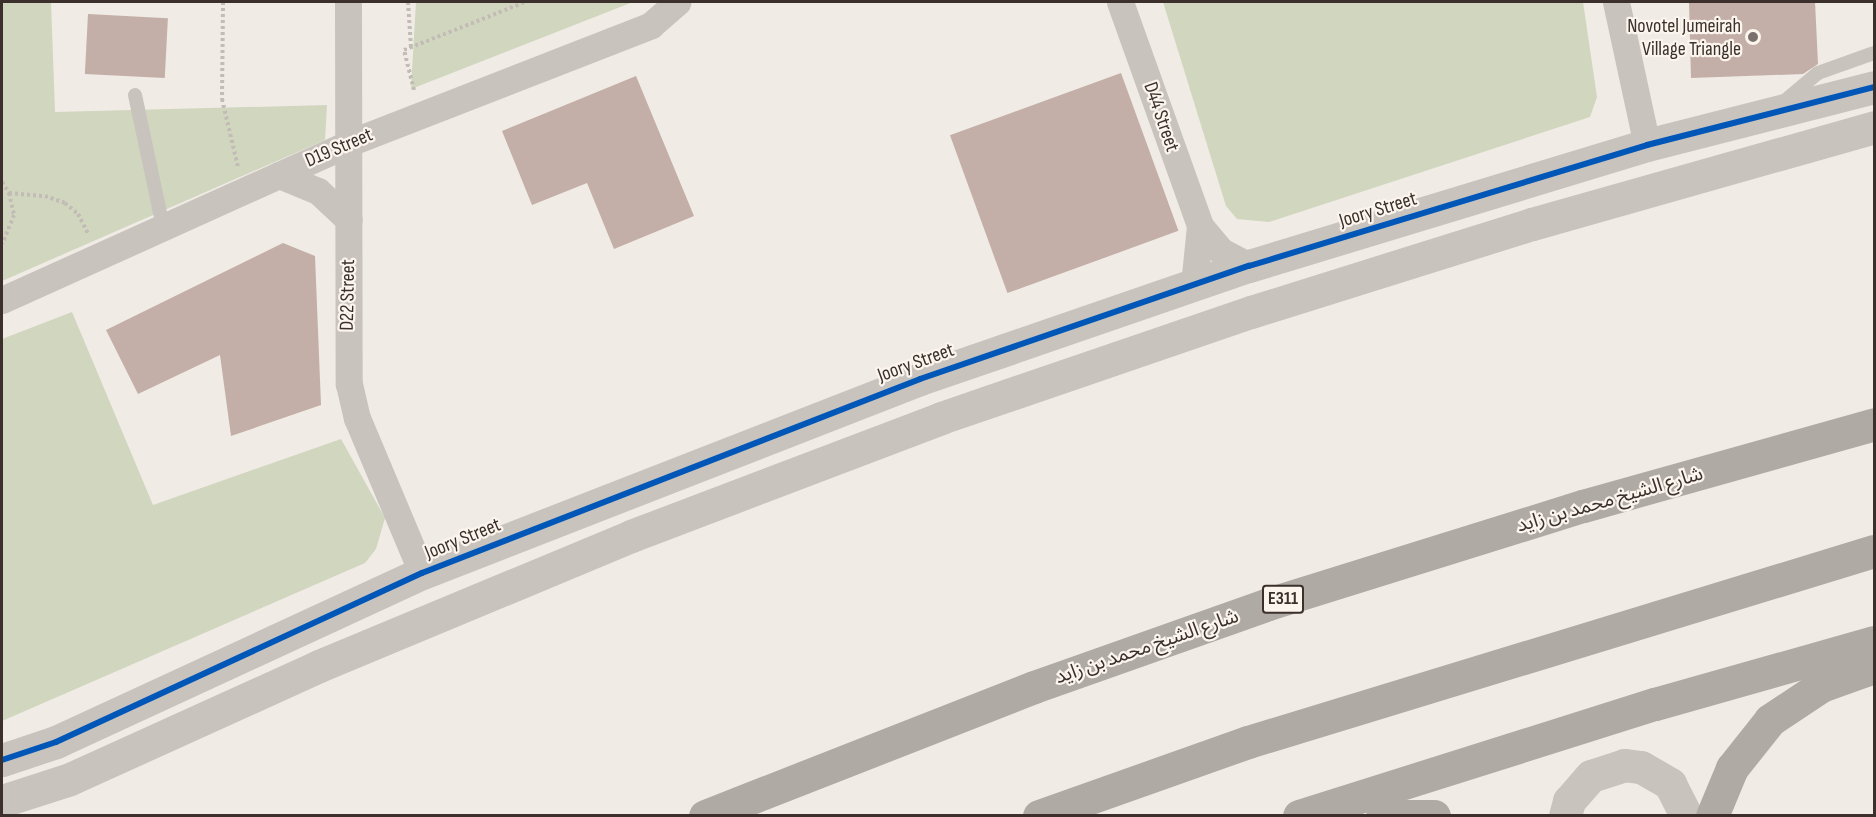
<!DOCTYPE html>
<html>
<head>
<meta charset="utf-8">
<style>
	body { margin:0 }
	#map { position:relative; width:1876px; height:817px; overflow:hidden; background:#f0ebe5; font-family:"Sofia Sans Condensed","Noto Sans Arabic",sans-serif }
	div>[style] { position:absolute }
	.green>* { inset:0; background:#d1d6bf }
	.building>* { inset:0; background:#c3afa7; transform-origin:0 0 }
	.path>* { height:4px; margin-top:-2px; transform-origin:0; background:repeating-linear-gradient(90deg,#c2bbb6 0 3px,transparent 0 6px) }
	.service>* { height:14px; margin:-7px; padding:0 7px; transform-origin:7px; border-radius:7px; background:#c9c3be }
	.minor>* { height:27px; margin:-13.5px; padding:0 13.5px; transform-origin:13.5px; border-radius:13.5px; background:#c9c3be }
	.tertiary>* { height:33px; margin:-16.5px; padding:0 16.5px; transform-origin:16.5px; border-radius:16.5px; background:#c9c3be }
	.motorway>* { height:33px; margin:-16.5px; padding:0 16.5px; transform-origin:16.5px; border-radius:16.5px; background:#afaaa4 }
	.cycleway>* { height:6px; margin:-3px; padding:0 3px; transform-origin:3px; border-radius:3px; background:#0057b8 }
	.dots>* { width:16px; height:16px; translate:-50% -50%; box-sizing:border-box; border:3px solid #fbf5ee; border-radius:50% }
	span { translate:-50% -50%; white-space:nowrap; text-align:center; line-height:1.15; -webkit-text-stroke:4.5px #fbf5ee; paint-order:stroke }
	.shield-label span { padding:2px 4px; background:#fbf5ee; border:2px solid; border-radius:4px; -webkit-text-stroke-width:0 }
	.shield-label { font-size:18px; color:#3b302b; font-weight:700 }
	.poi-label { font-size:20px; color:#3b302b }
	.right { translate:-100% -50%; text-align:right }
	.street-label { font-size:20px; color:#3b302b }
	.frame { position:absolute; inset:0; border:3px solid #3b302b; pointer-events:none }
</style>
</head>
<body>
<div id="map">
	<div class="green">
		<div style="clip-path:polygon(2px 2px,51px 2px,55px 112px,327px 105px,325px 140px,2px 281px)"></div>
		<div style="clip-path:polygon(416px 2px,633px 2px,411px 89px)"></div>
		<div style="clip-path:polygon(1163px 2px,1583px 2px,1597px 97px,1590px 117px,1269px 222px,1237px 219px,1226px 206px)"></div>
		<div style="clip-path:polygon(72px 312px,153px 505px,341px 439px,385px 518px,376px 549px,365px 563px,2px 721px,2px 339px)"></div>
	</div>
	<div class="building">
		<div style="clip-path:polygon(1689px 2px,1815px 2px,1818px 64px,1803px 74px,1691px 78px)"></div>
		<div style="left:88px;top:14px;width:80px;height:60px;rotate:3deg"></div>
		<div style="left:1121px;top:73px;width:168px;height:182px;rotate:70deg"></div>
		<div style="clip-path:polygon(636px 76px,694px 216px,614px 249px,587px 183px,532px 205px,502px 131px)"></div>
		<div style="clip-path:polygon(283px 243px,315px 256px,321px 405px,231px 436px,220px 355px,138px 394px,106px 330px)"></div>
	</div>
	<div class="path">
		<div style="left:223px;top:2px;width:97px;rotate:90.6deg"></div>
		<div style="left:222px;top:99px;width:70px;rotate:76.8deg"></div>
		<div style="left:408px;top:2px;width:45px;rotate:86.2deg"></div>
		<div style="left:414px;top:90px;width:41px;rotate:-104deg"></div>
		<div style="left:404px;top:50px;width:130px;rotate:-21.6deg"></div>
		<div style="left:2px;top:182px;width:13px;rotate:58deg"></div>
		<div style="left:9px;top:193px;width:23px;rotate:77deg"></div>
		<div style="left:14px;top:215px;width:31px;rotate:112deg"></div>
		<div style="left:9px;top:193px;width:36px;rotate:5deg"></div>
		<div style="left:45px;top:196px;width:21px;rotate:19deg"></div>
		<div style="left:65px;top:203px;width:17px;rotate:40deg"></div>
		<div style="left:78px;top:214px;width:22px;rotate:63deg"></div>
	</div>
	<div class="service">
		<div style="left:135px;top:95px;width:135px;rotate:78deg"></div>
		<div style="left:1781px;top:104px;width:48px;rotate:-40deg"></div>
		<div style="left:1818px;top:73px;width:59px;rotate:-19.7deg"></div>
	</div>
	<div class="minor">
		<div style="left:348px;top:2px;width:382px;rotate:89.9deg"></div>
		<div style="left:349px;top:384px;width:35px;rotate:77deg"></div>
		<div style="left:357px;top:418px;width:168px;rotate:67.2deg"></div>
		<div style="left:1120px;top:2px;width:238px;rotate:70.3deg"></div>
		<div style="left:1200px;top:226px;width:33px;rotate:50deg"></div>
		<div style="left:1221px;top:251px;width:32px;rotate:28deg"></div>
		<div style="left:1616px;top:2px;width:146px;rotate:77.8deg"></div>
		<div style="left:279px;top:175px;width:42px;rotate:22.3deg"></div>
		<div style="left:318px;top:191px;width:42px;rotate:43.1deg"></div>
		<div style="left:1194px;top:285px;width:59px;rotate:-84.2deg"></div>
		<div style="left:2px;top:300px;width:381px;rotate:-24.3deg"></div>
		<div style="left:349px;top:143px;width:324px;rotate:-21.3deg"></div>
		<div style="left:651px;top:25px;width:35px;rotate:-41deg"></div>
	</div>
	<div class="tertiary">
		<div style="left:2px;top:760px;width:57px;rotate:-18.4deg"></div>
		<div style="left:56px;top:742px;width:403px;rotate:-24.8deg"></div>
		<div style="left:422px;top:573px;width:534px;rotate:-21.28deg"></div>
		<div style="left:920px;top:379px;width:348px;rotate:-19deg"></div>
		<div style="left:1249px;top:266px;width:416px;rotate:-16.9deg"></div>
		<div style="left:1647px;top:145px;width:234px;rotate:-14.3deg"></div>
		<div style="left:2px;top:801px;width:71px;rotate:-17.9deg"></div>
		<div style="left:70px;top:779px;width:273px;rotate:-24.4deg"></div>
		<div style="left:319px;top:666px;width:338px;rotate:-22.6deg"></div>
		<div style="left:631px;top:536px;width:332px;rotate:-20.8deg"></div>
		<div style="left:941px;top:418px;width:328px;rotate:-18.9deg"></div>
		<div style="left:1251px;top:312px;width:294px;rotate:-17.4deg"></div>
		<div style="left:1532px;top:224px;width:355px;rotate:-15.8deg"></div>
		<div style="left:1565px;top:816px;width:16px;rotate:-75deg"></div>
		<div style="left:1569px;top:801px;width:33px;rotate:-49deg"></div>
		<div style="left:1591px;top:776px;width:35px;rotate:-18deg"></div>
		<div style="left:1624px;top:765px;width:17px;rotate:7deg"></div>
		<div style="left:1641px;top:767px;width:34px;rotate:30deg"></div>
		<div style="left:1670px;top:784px;width:36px;rotate:63deg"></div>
	</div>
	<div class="motorway">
		<div style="left:705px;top:816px;width:353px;rotate:-21.4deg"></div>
		<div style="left:1034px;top:687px;width:248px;rotate:-19.5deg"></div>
		<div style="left:1268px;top:604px;width:330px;rotate:-17.3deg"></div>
		<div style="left:1583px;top:506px;width:302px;rotate:-15.7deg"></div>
		<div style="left:1039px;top:816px;width:222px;rotate:-19.5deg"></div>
		<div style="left:1248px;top:742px;width:654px;rotate:-16.97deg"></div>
		<div style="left:1299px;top:816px;width:373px;rotate:-17.5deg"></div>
		<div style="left:1655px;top:704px;width:228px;rotate:-15.8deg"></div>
		<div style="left:1382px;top:816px;width:52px"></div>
		<div style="left:1712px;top:816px;width:52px;rotate:-67.4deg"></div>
		<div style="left:1732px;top:768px;width:61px;rotate:-51.6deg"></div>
		<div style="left:1770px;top:720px;width:61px;rotate:-33.7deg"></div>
		<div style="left:1821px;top:686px;width:56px;rotate:-19.7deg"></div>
	</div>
	<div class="cycleway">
		<div style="left:2px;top:760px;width:57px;rotate:-18.4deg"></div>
		<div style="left:56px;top:742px;width:403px;rotate:-24.8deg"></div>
		<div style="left:422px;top:573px;width:534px;rotate:-21.28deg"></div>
		<div style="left:920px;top:379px;width:348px;rotate:-19deg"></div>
		<div style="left:1249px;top:266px;width:416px;rotate:-16.9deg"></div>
		<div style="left:1647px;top:145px;width:234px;rotate:-14.3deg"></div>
	</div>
	<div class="dots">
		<div style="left:1753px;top:37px;background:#7a716c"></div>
	</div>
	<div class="shield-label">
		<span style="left:1283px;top:599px">E311</span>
	</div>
	<div class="poi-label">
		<span class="right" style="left:1741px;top:38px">Novotel Jumeirah<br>Village Triangle</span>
	</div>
	<div class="street-label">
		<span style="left:1161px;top:117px;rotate:71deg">D44 Street</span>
		<span style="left:339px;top:148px;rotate:-23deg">D19 Street</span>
		<span style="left:1378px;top:210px;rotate:-17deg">Joory Street</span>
		<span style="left:348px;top:295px;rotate:-89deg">D22 Street</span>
		<span style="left:916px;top:363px;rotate:-20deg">Joory Street</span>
		<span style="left:1610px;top:500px;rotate:-16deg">شارع الشيخ محمد بن زايد</span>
		<span style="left:463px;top:539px;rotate:-22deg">Joory Street</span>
		<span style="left:1147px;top:647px;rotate:-19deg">شارع الشيخ محمد بن زايد</span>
	</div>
	<div class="frame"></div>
</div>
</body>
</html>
